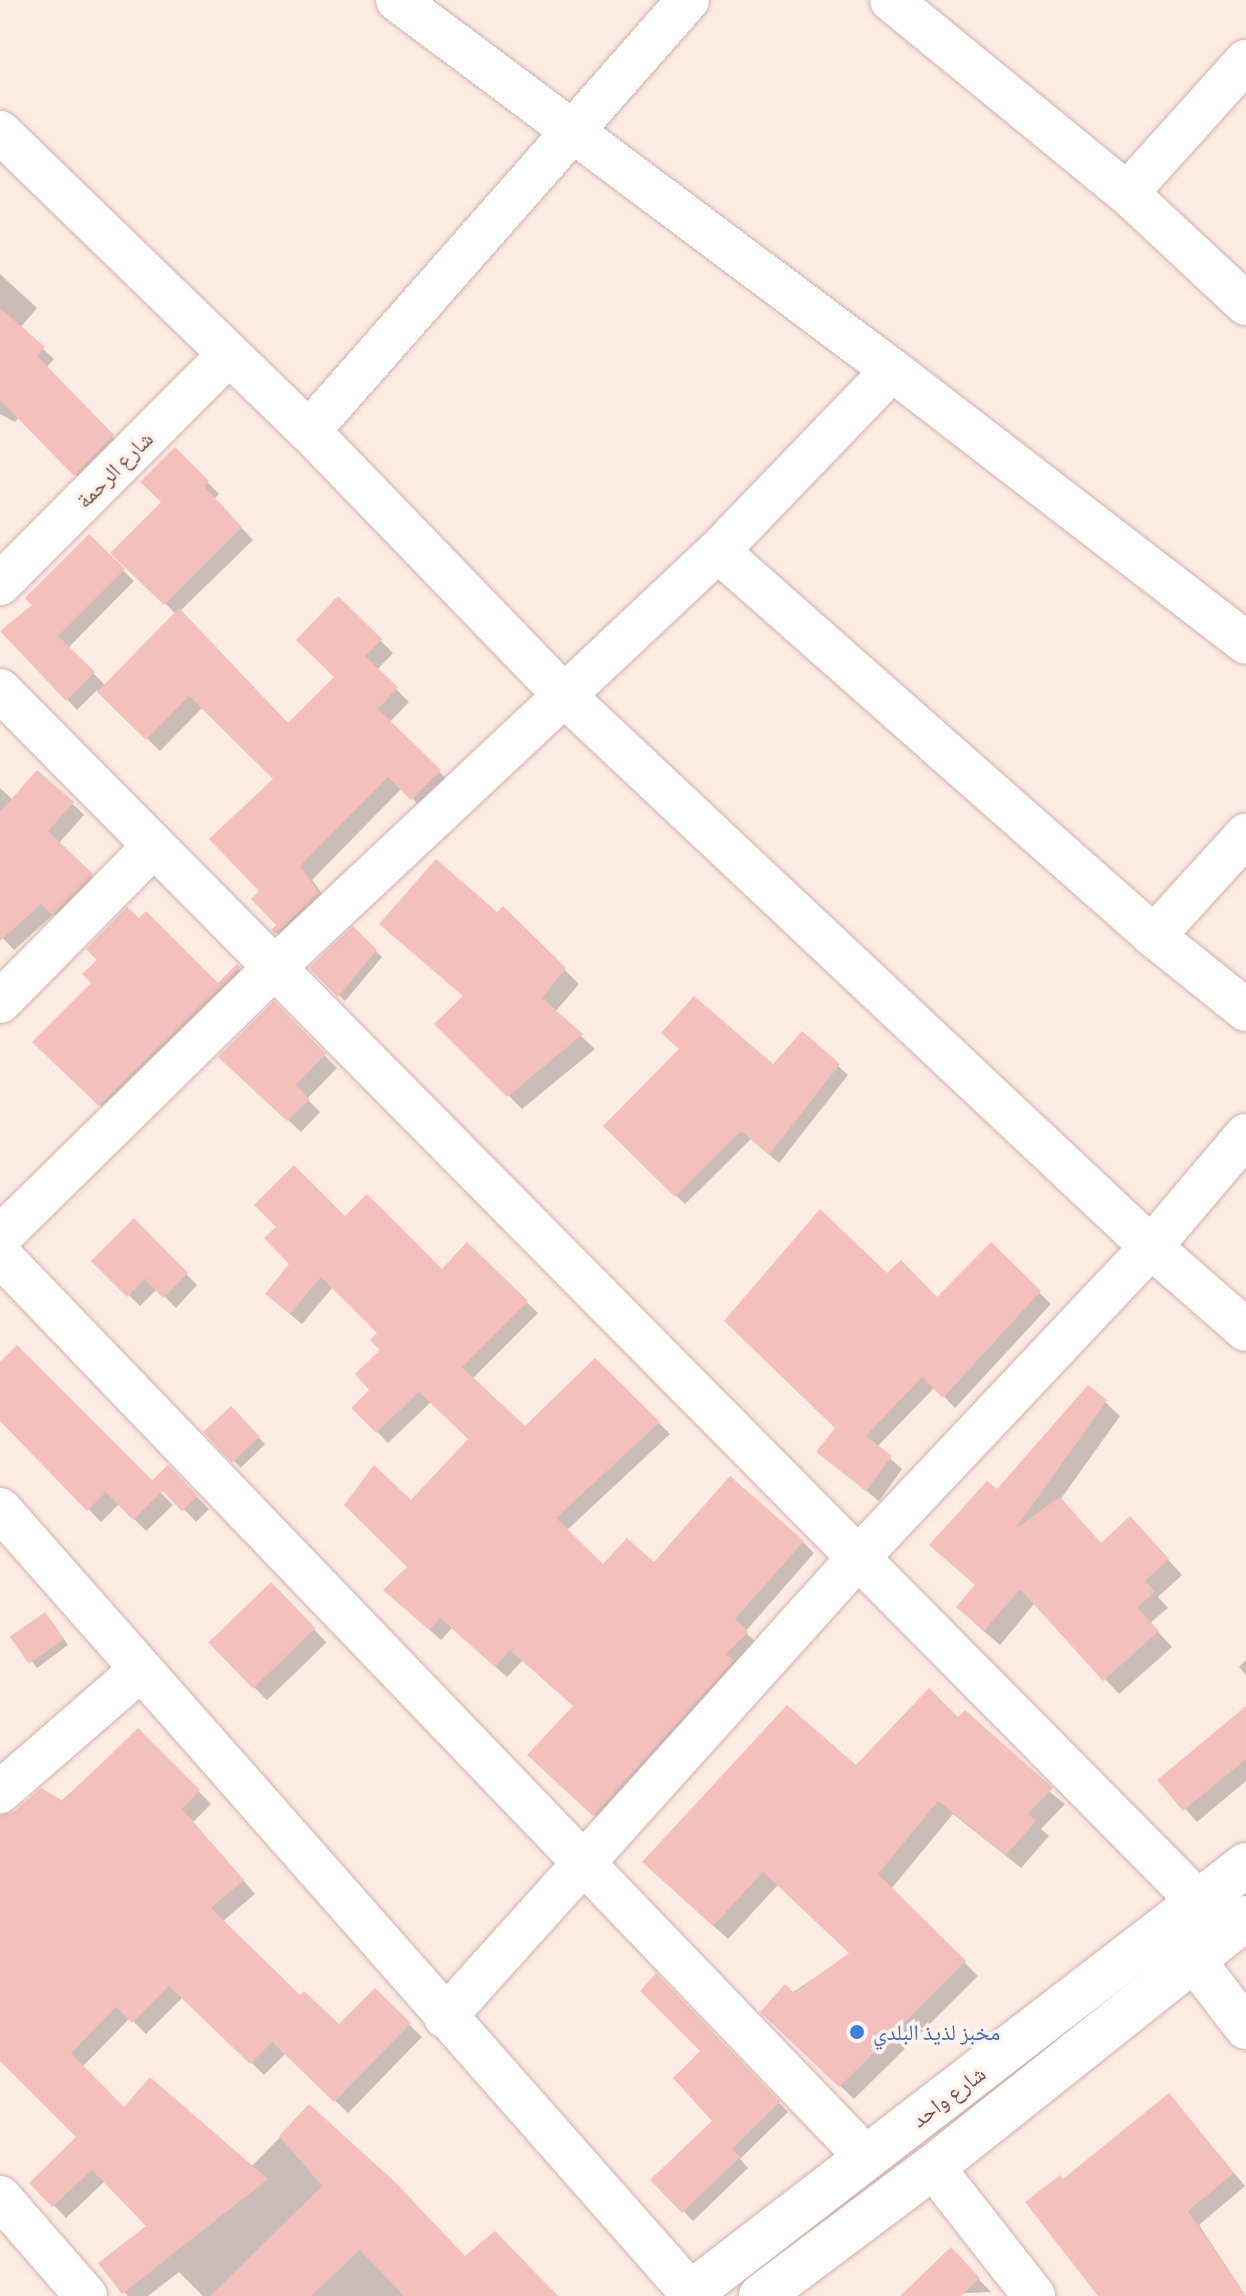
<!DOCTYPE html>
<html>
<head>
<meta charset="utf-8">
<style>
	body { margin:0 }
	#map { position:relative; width:1246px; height:2296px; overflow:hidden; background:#fdece4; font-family:Commissioner,"Noto Naskh Arabic",sans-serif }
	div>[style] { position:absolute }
	.shadow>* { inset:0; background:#0003; transform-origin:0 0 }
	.building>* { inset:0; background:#f4c0bb; transform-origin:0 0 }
	.roads { filter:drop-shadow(0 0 2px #d1b2ac) drop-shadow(0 0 2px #d1b2ac) }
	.street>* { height:42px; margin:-21px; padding:0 21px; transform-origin:21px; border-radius:21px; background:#fff }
	.secondary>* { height:44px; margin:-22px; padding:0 22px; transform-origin:22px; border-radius:22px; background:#fff }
	.dots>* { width:22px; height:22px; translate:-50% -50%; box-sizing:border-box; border:4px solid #fff1eb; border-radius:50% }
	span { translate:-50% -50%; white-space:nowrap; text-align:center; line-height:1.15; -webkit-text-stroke:7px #fff1eb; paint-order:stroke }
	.street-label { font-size:22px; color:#774b48 }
	.shop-label { font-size:22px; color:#366cbe }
	.left { translate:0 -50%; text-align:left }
</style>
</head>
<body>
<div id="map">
	<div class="shadow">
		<div style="clip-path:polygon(0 274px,37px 308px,20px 328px,54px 359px,46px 368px,123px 448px,86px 485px,19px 417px,15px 422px,0 414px)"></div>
		<div style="clip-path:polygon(175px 449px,219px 494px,214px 499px,253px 540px,179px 612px,288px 726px,337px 677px,338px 599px,393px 653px,377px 670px,409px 702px,389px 723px,452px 784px,425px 811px,402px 788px,312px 880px,331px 906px,289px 945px,274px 930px,279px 925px,262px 892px,275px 779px,203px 707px,160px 751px,97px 690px,77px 710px,3px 631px,35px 606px,89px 537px,134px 581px,68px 648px,106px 686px,176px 614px,113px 553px,163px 502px)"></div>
		<div style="clip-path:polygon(0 788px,13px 800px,72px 803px,84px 815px,58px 844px,103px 887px,65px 925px,54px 914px,14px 950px,0 935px)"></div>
		<div style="clip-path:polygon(503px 909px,579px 984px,555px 1012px,595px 1049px,522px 1109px,437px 1024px,465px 997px)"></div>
		<div style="clip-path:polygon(353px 929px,382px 957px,345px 1001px,312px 968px)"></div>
		<div style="clip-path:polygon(237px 967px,254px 984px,116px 1120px,35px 1042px,93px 983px,218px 986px)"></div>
		<div style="clip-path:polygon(274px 1004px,337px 1068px,307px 1099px,320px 1112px,301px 1132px,233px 1069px)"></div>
		<div style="clip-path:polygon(802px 1034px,848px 1075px,779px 1163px,751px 1139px,685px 1204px,605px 1126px,681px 1049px,773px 1067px)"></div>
		<div style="clip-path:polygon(345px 1218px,442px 1272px,467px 1245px,538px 1313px,472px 1379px,525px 1429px,595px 1361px,670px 1434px,566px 1531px,603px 1567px,654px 1565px,803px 1542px,814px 1553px,745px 1632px,758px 1644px,606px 1826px,541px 1766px,575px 1707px,523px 1660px,507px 1677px,452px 1628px,441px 1640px,397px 1601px,410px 1567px,411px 1503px,470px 1439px,431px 1402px,388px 1443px,354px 1408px,372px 1390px,382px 1350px,380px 1333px,333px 1287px,302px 1324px,279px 1305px)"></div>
		<div style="clip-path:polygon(134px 1221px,197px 1285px,176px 1308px,157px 1289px,140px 1306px,94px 1261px)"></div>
		<div style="clip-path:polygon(991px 1245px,1051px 1304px,955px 1408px,935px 1387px,877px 1447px,902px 1469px,879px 1501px,819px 1452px,838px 1428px,887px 1276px,937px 1300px)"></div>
		<div style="clip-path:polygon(17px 1348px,173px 1505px,146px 1531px,119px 1504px,101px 1522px,0 1418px,0 1365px)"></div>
		<div style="clip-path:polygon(1105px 1402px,1120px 1416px,1060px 1500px,1102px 1545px,1145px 1534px,1182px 1575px,1158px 1597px,1168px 1608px,1150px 1623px,1172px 1647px,1119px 1694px,1035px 1603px,1000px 1645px,973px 1622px,997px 1492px)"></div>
		<div style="left:231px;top:1409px;width:49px;height:34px;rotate:46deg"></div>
		<div style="left:168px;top:1468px;width:58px;height:18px;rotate:45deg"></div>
		<div style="left:271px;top:1585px;width:80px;height:83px;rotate:46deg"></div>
		<div style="clip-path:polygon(51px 1620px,68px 1645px,37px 1668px,13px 1637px)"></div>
		<div style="clip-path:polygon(1246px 1660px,1246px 1675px,1239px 1667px)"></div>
		<div style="clip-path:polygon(1246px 1709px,1246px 1781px,1197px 1822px,1160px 1780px)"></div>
		<div style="clip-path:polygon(959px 1720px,1065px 1804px,1041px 1829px,1049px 1836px,1021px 1868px,953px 1814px,891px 1889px,978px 1976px,854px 2099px,763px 2012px,852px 1953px,778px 1885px,728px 1939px,659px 1876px,856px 1768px)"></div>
		<div style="clip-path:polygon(138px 1730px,211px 1804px,193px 1822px,255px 1894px,222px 1922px,300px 1998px,340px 2027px,375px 1991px,422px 2037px,348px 2113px,286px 2053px,264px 2075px,183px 1997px,146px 2034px,130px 2018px,82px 2067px,124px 2110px,251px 2167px,309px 2107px,465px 2259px,556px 2296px,203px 2296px,179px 2272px,148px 2296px,128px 2296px,124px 2292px,149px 2226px,105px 2181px,66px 2218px,32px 2183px,79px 2137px,0 2058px,0 1858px)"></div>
		<div style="clip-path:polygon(656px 1976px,788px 2112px,740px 2159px,748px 2168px,693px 2221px,653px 2180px,715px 2121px,703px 2051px)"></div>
		<div style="clip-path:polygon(1169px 2095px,1245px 2186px,1199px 2225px,1246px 2296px,1102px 2296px,1063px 2181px)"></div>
		<div style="clip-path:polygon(951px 2250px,991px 2292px,903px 2296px)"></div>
	</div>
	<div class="building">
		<div style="clip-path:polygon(0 308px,45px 347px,37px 356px,114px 435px,74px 476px,0 400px)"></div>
		<div style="clip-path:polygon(175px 447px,209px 481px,204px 486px,242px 527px,164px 605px,110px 553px,161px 502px,140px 482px)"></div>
		<div style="clip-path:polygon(89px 534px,125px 569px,58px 636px,95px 672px,66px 701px,0 631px,32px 605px,25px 598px)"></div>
		<div style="clip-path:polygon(338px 596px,382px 639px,365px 656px,398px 687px,378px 709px,441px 770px,411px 800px,388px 777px,300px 866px,319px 892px,275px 934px,271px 930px,276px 925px,251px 899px,259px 891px,209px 839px,273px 779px,189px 696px,146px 740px,97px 692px,179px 608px,288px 723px,334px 677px,296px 640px)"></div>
		<div style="clip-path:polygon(37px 770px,74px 802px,48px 831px,93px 874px,52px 915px,41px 904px,0 941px,0 812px)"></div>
		<div style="clip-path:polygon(436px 859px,497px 912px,503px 906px,566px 968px,542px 998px,583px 1034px,507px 1097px,434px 1024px,463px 996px,379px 924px)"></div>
		<div style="clip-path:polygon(127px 907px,139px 918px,146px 911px,218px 983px,237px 964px,240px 967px,99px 1106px,32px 1042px,91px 983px,82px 974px,97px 960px,86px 949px)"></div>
		<div style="clip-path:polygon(353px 926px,377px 950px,338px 997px,309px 968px)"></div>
		<div style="clip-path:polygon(694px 996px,773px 1064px,802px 1031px,840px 1064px,769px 1155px,741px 1131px,675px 1197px,603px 1126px,679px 1049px,661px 1033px)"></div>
		<div style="clip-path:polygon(274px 1001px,326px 1054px,296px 1085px,310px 1099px,287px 1121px,218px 1057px)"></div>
		<div style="clip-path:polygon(294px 1165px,345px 1216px,367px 1194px,442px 1269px,467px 1242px,528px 1301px,462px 1367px,525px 1426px,595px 1358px,660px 1422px,556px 1518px,603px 1564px,627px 1538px,654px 1562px,730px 1476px,804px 1541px,735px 1619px,748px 1632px,726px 1654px,734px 1660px,593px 1816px,527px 1755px,573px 1706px,510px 1650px,495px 1667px,440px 1618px,429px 1630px,383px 1590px,407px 1567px,344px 1505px,374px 1465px,411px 1500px,468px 1439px,419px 1392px,376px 1433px,351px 1408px,369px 1390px,355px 1374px,380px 1350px,370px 1340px,377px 1333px,321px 1277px,290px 1314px,265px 1294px,289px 1264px,264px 1238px,276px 1227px,254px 1205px)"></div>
		<div style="clip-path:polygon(820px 1209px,887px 1273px,901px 1260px,937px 1297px,991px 1242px,1041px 1291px,943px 1398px,922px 1377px,866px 1436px,892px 1456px,866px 1491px,816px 1452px,835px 1428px,724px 1321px)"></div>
		<div style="clip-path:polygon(134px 1218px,188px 1273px,163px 1298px,145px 1279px,127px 1297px,91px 1261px)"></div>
		<div style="clip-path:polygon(17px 1345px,163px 1491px,133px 1520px,106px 1492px,87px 1511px,0 1421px,0 1362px)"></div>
		<div style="clip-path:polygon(1088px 1385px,1107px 1400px,1015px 1529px,1060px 1497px,1101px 1543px,1130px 1516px,1169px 1559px,1145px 1581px,1155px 1592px,1137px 1607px,1159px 1631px,1103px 1681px,1020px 1589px,984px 1631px,956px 1607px,975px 1585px,929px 1545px,987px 1481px,997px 1489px)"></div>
		<div style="left:231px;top:1406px;width:42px;height:38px;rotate:47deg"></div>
		<div style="left:168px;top:1465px;width:43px;height:22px;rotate:46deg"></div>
		<div style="left:271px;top:1582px;width:64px;height:87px;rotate:46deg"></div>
		<div style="left:45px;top:1612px;width:33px;height:43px;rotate:55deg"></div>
		<div style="clip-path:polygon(929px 1688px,958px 1717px,965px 1710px,1053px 1788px,1028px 1814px,1036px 1821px,1006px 1855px,938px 1801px,878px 1874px,966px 1961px,839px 2087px,760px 2012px,785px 1984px,794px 1993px,849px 1953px,763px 1872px,713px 1926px,642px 1862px,787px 1705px,856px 1765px)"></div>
		<div style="clip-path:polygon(1246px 1706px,1246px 1759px,1183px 1811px,1157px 1780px)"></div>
		<div style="clip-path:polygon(138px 1728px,200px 1790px,182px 1809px,244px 1880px,211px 1908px,300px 1995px,304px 1991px,339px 2024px,375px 1988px,411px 2023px,334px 2102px,272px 2042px,250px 2064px,169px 1986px,132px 2023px,116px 2007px,71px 2053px,124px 2107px,150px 2077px,268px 2179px,122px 2294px,98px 2263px,146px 2226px,92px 2170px,52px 2207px,29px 2183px,76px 2137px,0 2061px,0 1815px,15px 1811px,41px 1788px,63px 1801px)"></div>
		<div style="clip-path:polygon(656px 1973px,780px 2102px,732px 2149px,740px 2157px,682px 2213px,650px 2180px,712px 2121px,673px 2078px,700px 2051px,640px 1991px)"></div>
		<div style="clip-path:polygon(1169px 2093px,1234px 2173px,1188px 2211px,1246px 2296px,1098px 2296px,1025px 2202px,1060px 2175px,1063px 2179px)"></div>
		<div style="clip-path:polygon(309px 2104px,394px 2181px,465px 2256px,495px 2231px,558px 2296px,404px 2296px,360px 2250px,311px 2296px,210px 2296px,322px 2186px,279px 2136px)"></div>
		<div style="clip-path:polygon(951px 2247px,980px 2278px,961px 2296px,900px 2296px)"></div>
	</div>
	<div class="roads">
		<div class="street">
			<div style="left:397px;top:0;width:618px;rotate:36.78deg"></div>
			<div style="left:892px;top:370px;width:447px;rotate:37.6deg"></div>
			<div style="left:891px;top:0;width:305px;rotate:39.3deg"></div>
			<div style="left:1127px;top:193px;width:163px;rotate:43deg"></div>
			<div style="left:0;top:132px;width:430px;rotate:44.1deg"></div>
			<div style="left:309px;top:431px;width:371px;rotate:46deg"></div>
			<div style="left:567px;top:698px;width:802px;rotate:43.23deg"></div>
			<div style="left:1151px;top:1247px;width:126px;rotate:41.1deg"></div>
			<div style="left:1127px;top:193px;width:178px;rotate:-48deg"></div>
			<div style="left:309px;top:431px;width:574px;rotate:-48.67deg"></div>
			<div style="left:718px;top:551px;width:582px;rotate:41.45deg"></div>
			<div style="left:1154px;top:936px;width:118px;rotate:38.8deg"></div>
			<div style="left:0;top:584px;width:323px;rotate:-45.1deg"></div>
			<div style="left:0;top:690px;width:1703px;rotate:45.31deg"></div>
			<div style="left:1154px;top:936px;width:137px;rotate:-47.7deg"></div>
			<div style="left:0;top:1002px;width:219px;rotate:-45.4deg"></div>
			<div style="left:0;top:1237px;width:387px;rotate:-44.5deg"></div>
			<div style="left:276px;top:966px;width:606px;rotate:-43.2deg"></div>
			<div style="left:718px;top:551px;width:251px;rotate:-46.1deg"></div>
			<div style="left:0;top:1255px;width:1250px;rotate:46.17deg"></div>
			<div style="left:0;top:1509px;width:1045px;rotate:48.61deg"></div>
			<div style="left:0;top:1792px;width:184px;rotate:-41deg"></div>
			<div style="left:1193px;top:1959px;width:87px;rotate:52.5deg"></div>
			<div style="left:445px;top:2017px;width:615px;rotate:-48.03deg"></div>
			<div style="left:856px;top:1560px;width:430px;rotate:-46.7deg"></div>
			<div style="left:1151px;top:1247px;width:147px;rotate:-49.7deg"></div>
			<div style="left:933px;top:2167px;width:164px;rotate:51.9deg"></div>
			<div style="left:0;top:2197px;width:131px;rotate:49deg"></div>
		</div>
		<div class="secondary">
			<div style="left:687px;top:2296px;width:706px;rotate:-37.63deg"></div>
			<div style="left:761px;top:2296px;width:215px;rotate:-36.9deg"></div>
			<div style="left:933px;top:2167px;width:400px;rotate:-38.5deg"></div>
		</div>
	</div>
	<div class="dots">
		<div style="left:857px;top:2032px;background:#3f7fe0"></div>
	</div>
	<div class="street-label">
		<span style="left:114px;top:469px;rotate:-45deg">شارع الرحمة</span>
		<span style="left:948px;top:2096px;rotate:-37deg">شارع واحد</span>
	</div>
	<div class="shop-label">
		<span class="left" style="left:873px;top:2032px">مخبز لذيذ البلدي</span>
	</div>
</div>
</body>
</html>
